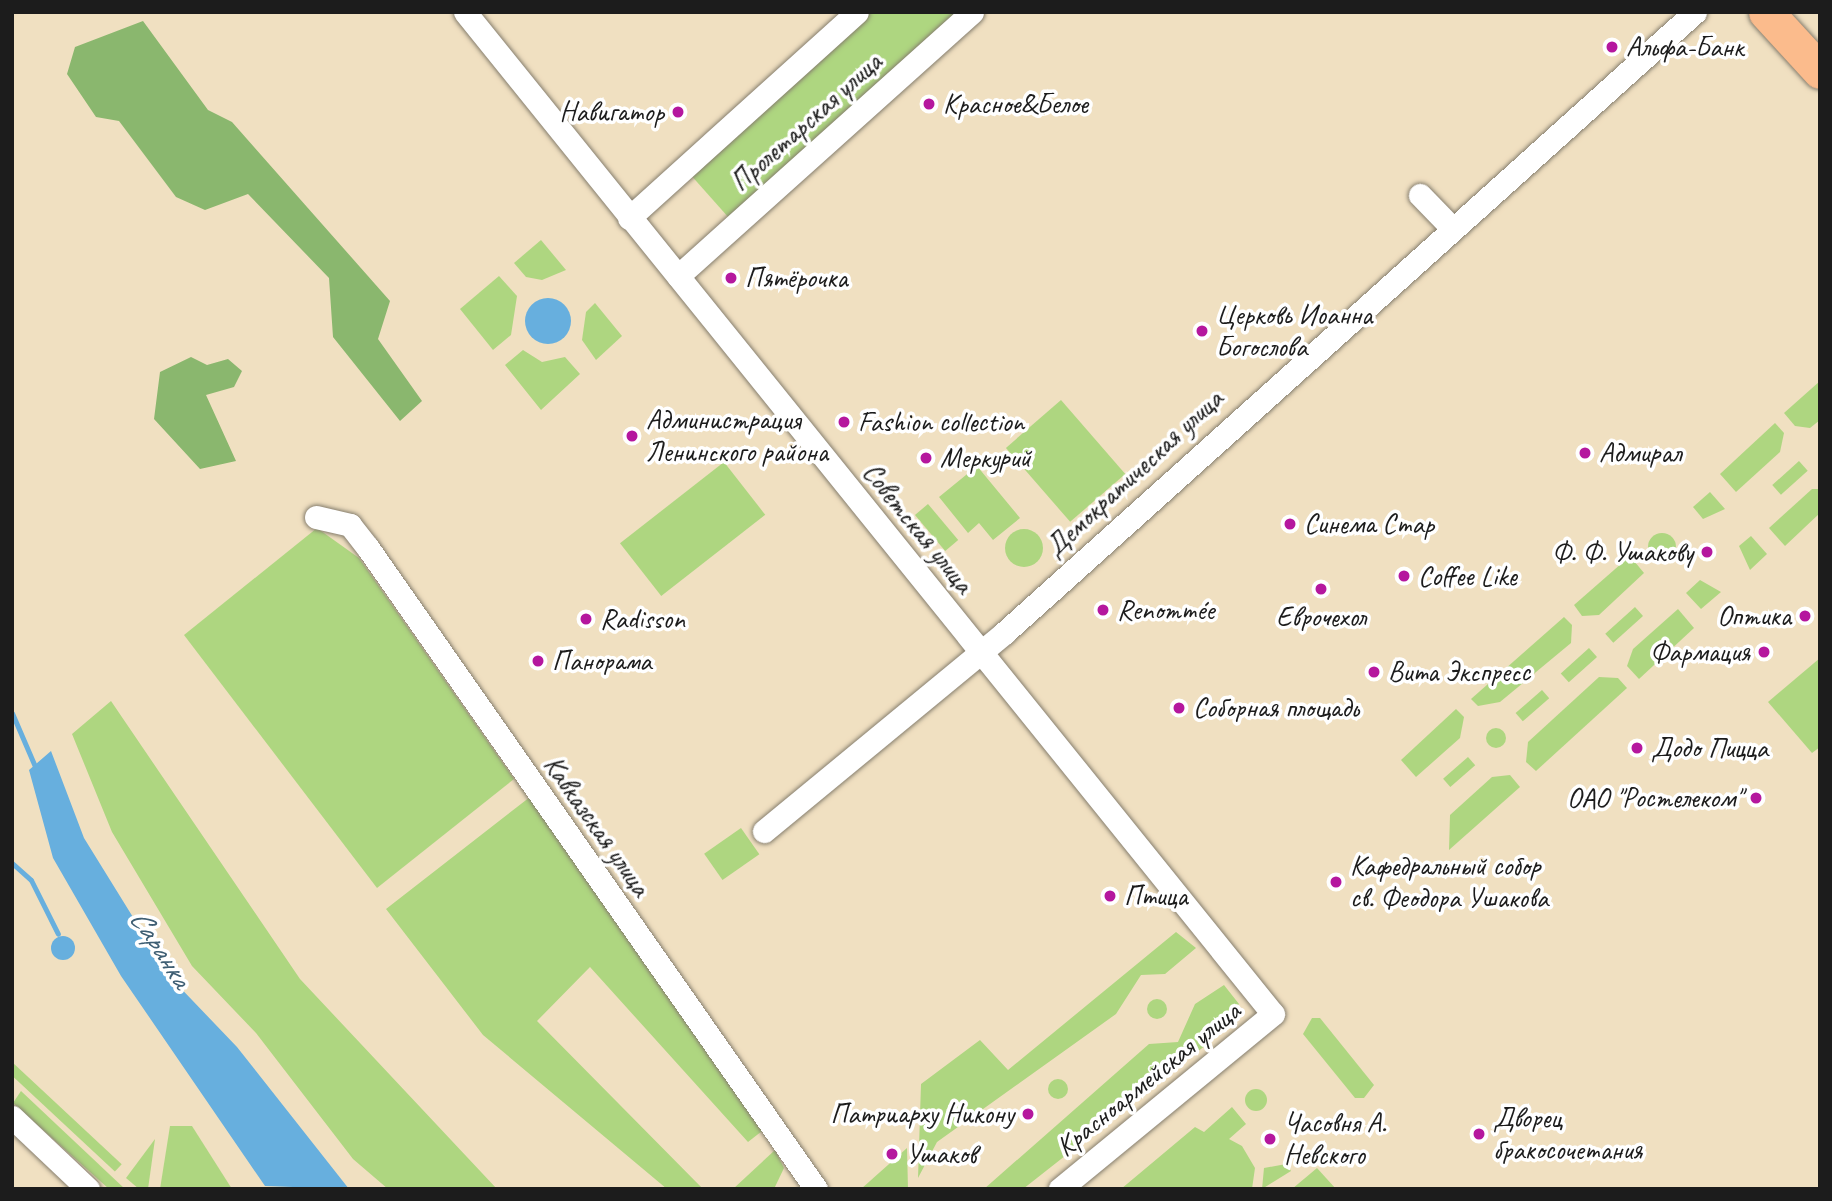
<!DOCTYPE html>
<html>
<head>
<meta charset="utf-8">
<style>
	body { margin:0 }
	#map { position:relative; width:1832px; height:1201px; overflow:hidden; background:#f0e0c1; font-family:Caveat,sans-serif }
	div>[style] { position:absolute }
	.green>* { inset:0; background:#aed680; transform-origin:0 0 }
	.round { border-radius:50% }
	.forest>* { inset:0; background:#8ab76e }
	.water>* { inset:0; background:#67afde }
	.stream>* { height:5px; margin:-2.5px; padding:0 2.5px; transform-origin:2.5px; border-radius:2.5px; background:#67afde }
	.roads { filter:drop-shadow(0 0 2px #867e6e) drop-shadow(0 0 2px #867e6e) }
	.minor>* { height:23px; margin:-11.5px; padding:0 11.5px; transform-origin:11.5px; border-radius:11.5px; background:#fff }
	.primary>* { height:35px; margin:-17.5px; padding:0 17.5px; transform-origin:17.5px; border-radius:17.5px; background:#fbbb8c }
	.dots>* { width:19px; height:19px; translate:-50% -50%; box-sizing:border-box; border:4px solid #fff; border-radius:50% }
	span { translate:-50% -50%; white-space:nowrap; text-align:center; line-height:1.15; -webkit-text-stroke:7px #fff; paint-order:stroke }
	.poi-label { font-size:28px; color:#1c1c1c }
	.left { translate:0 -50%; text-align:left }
	.right { translate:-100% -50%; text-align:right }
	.street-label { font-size:28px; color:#1c1c1c }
	.water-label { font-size:30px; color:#3e5e73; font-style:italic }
	.frame { position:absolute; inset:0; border:14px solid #1c1c1c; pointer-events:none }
</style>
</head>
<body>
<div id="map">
	<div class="green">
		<div style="clip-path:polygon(869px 12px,959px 12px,729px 218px,689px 173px)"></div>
		<div style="clip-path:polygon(541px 240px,566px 270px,542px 280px,526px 277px,514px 263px)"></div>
		<div style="clip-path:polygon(499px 276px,517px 296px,511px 335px,493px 350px,460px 309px)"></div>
		<div style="clip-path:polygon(595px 303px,622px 336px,596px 360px,582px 340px,586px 312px)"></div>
		<div style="clip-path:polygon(523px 350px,542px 362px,565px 357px,580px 374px,541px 410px,505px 365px)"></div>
		<div style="clip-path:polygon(1820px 381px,1820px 420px,1810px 428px,1795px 426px,1784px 413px)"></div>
		<div style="left:1061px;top:400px;width:98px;height:73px;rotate:49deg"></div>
		<div style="clip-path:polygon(1775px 423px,1784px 433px,1780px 452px,1736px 492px,1720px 474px)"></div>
		<div style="left:1799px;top:461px;width:13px;height:36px;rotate:48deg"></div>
		<div style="left:724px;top:462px;width:67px;height:132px;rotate:52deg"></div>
		<div style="clip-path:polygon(977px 466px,1020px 518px,993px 540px,979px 523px,968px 533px,939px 497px)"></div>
		<div style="clip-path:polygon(1812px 489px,1820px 489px,1820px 513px,1785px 546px,1769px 528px)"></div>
		<div style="clip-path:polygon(1710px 492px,1725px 509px,1703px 519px,1693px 507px)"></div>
		<div style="left:928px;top:504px;width:47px;height:17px;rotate:50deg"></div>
		<div style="clip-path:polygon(317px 528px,359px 558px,514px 779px,377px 888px,184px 635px)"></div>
		<div class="round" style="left:1005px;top:529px;width:38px;height:38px"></div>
		<div class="round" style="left:1648px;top:533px;width:28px;height:28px"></div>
		<div style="clip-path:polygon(1751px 536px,1767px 554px,1750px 570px,1739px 546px)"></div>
		<div style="clip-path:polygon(1630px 556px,1644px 573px,1599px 615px,1582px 616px,1574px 605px)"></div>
		<div style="clip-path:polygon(1700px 580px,1721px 592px,1701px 609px,1686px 593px)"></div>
		<div style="left:1635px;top:607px;width:12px;height:40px;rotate:48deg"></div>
		<div style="clip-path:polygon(1678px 609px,1694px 628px,1639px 679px,1627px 666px,1633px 649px)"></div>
		<div style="clip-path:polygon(1564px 617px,1572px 625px,1571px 643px,1500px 702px,1478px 706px,1471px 699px)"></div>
		<div style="left:1589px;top:648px;width:12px;height:38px;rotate:48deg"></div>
		<div style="clip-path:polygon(1820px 658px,1820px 747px,1812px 753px,1768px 702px)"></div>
		<div style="clip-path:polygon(1599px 677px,1618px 678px,1627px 688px,1536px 771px,1526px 762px,1528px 742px)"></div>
		<div style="left:1542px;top:690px;width:11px;height:35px;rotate:49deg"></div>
		<div style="clip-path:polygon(111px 701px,300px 979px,497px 1189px,388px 1189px,353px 1159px,256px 1033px,192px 966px,112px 832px,72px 734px)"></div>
		<div style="clip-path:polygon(1456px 709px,1464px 717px,1460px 738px,1416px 777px,1401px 760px)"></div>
		<div class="round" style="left:1486px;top:728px;width:20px;height:20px"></div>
		<div style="left:1468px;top:757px;width:11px;height:33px;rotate:49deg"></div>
		<div style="clip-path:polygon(1510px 775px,1520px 787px,1449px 850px,1450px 815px,1492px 777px)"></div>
		<div style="clip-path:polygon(530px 797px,766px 1128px,748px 1142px,590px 967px,537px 1021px,703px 1189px,667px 1189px,483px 1035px,386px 909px)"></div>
		<div style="left:741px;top:828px;width:32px;height:45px;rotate:55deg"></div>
		<div style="clip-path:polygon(1176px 932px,1196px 948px,1165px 974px,1141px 975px,1116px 1014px,937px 1142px,918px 1178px,921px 1084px,980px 1040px,1008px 1070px)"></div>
		<div style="clip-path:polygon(1224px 985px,1239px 1004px,1220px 1034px,1023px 1189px,984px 1189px,1149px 1044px,1178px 1042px,1195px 1004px)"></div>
		<div class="round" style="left:1147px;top:999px;width:20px;height:20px"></div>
		<div style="clip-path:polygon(1312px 1018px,1320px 1018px,1374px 1085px,1364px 1098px,1355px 1098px,1303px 1034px)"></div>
		<div style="left:12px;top:1062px;width:150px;height:10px;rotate:43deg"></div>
		<div class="round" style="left:1048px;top:1079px;width:20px;height:20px"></div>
		<div class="round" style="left:1245px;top:1089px;width:22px;height:22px"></div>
		<div style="clip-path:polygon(21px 1091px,125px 1189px,109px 1189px,13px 1103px)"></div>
		<div style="clip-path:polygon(1232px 1107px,1246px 1124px,1229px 1139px,1242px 1146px,1255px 1168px,1252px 1189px,1121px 1189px,1195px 1127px,1204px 1132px)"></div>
		<div style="clip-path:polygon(170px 1126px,192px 1126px,232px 1189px,160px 1189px)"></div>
		<div style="clip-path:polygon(155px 1139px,148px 1189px,139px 1189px,126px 1178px)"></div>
		<div style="clip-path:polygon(907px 1148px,908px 1189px,861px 1189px)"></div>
		<div style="clip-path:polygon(775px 1150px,784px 1168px,774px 1189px,733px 1189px)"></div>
		<div style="clip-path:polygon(1286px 1164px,1291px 1171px,1262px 1189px,1264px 1168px)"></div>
		<div style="clip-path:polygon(1317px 1168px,1336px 1189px,1292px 1189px)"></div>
	</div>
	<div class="forest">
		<div style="clip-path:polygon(143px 21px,208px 110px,232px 122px,390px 301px,378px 339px,422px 401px,400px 421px,333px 337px,329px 278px,248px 194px,205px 210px,176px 197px,119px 121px,96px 117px,67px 74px,75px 47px)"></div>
		<div style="clip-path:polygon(191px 357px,207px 365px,228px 359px,242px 371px,234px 387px,206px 395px,236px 461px,200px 469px,154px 419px,160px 372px)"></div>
	</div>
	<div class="water">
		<div class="round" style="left:525px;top:298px;width:46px;height:46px"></div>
		<div style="clip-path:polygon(51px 751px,84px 838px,170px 977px,237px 1047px,349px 1189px,265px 1186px,121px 976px,53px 858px,29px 770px)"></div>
		<div class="round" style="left:51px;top:936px;width:24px;height:24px"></div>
	</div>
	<div class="stream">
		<div style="left:12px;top:713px;width:63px;rotate:66.7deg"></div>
		<div style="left:12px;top:863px;width:25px;rotate:42deg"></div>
		<div style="left:31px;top:880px;width:60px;rotate:63.4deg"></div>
	</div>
	<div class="roads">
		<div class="minor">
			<div style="left:465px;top:12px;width:1287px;rotate:51.12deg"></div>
			<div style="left:1273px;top:1014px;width:276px;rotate:140.6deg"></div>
			<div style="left:1420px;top:195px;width:46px;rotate:45.9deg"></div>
			<div style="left:629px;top:218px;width:307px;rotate:-42.1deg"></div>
			<div style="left:678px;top:276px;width:395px;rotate:-41.9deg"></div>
			<div style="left:316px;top:517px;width:35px;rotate:13deg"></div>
			<div style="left:350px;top:525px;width:29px;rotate:52deg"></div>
			<div style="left:368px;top:548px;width:782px;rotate:55.05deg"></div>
			<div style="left:764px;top:831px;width:311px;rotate:-39.5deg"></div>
			<div style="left:1004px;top:633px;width:929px;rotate:-41.95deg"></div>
			<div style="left:12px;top:1117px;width:105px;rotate:43.5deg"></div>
		</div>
		<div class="primary">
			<div style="left:1766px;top:12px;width:80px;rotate:47.5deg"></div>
		</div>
	</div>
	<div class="dots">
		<div style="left:1612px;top:47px;background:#b5179e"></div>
		<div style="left:929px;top:104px;background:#b5179e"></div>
		<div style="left:678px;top:112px;background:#b5179e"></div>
		<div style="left:731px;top:278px;background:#b5179e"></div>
		<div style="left:1202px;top:331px;background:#b5179e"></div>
		<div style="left:844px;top:422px;background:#b5179e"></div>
		<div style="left:632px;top:436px;background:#b5179e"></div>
		<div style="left:1585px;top:453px;background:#b5179e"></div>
		<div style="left:926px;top:458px;background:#b5179e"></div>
		<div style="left:1290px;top:524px;background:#b5179e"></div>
		<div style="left:1707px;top:552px;background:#b5179e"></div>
		<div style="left:1404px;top:576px;background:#b5179e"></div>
		<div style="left:1321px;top:589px;background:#b5179e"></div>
		<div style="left:1103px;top:610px;background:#b5179e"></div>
		<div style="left:1805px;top:616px;background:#b5179e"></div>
		<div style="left:586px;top:619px;background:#b5179e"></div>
		<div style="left:1764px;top:652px;background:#b5179e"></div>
		<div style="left:538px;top:661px;background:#b5179e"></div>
		<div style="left:1374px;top:672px;background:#b5179e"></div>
		<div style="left:1179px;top:708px;background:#b5179e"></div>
		<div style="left:1637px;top:748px;background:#b5179e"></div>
		<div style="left:1756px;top:798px;background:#b5179e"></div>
		<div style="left:1336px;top:882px;background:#b5179e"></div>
		<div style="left:1110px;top:896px;background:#b5179e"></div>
		<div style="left:1028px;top:1114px;background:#b5179e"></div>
		<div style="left:1479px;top:1134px;background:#b5179e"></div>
		<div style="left:1270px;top:1139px;background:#b5179e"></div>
		<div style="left:892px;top:1154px;background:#b5179e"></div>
	</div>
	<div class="poi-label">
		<span class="left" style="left:1626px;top:47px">Альфа-Банк</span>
		<span class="left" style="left:943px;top:104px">Красное&amp;Белое</span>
		<span class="right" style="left:664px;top:112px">Навигатор</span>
		<span class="left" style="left:745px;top:278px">Пятёрочка</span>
		<span class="left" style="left:1216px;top:331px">Церковь Иоанна<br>Богослова</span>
		<span class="left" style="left:646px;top:436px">Администрация<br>Ленинского района</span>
		<span class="left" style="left:858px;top:422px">Fashion collection</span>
		<span class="left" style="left:1599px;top:453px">Адмирал</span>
		<span class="left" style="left:940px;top:458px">Меркурий</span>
		<span class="left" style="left:1304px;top:524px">Синема Стар</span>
		<span class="right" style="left:1693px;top:552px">Ф. Ф. Ушакову</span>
		<span class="left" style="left:1418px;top:576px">Coffee Like</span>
		<span class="left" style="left:1117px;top:610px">Renommée</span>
		<span class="right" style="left:1791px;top:616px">Оптика</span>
		<span style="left:1321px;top:617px">Еврочехол</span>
		<span class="left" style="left:600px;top:619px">Radisson</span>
		<span class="right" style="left:1750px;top:652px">Фармация</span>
		<span class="left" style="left:552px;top:661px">Панорама</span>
		<span class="left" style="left:1388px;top:672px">Вита Экспресс</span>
		<span class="left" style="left:1193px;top:708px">Соборная площадь</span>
		<span class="left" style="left:1651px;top:748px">Додо Пицца</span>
		<span class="right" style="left:1742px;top:798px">ОАО "Ростелеком"</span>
		<span class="left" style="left:1350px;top:882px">Кафедральный собор<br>св. Феодора Ушакова</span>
		<span class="left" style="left:1124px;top:896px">Птица</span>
		<span class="right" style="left:1014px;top:1114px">Патриарху Никону</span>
		<span class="left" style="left:1493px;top:1134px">Дворец<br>бракосочетания</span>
		<span class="left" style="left:1284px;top:1139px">Часовня А.<br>Невского</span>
		<span class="left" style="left:906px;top:1154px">Ушаков</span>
	</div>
	<div class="street-label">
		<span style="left:806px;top:122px;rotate:-42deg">Пролетарская улица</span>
		<span style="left:1134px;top:473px;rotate:-43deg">Демократическая улица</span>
		<span style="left:918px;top:528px;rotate:51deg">Советская улица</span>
		<span style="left:597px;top:826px;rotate:55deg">Кавказская улица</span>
		<span style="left:1148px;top:1079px;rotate:-39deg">Красноармейская улица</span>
	</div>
	<div class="water-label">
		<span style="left:161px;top:948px;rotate:57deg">Саранка</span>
	</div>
	<div class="frame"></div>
</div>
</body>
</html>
